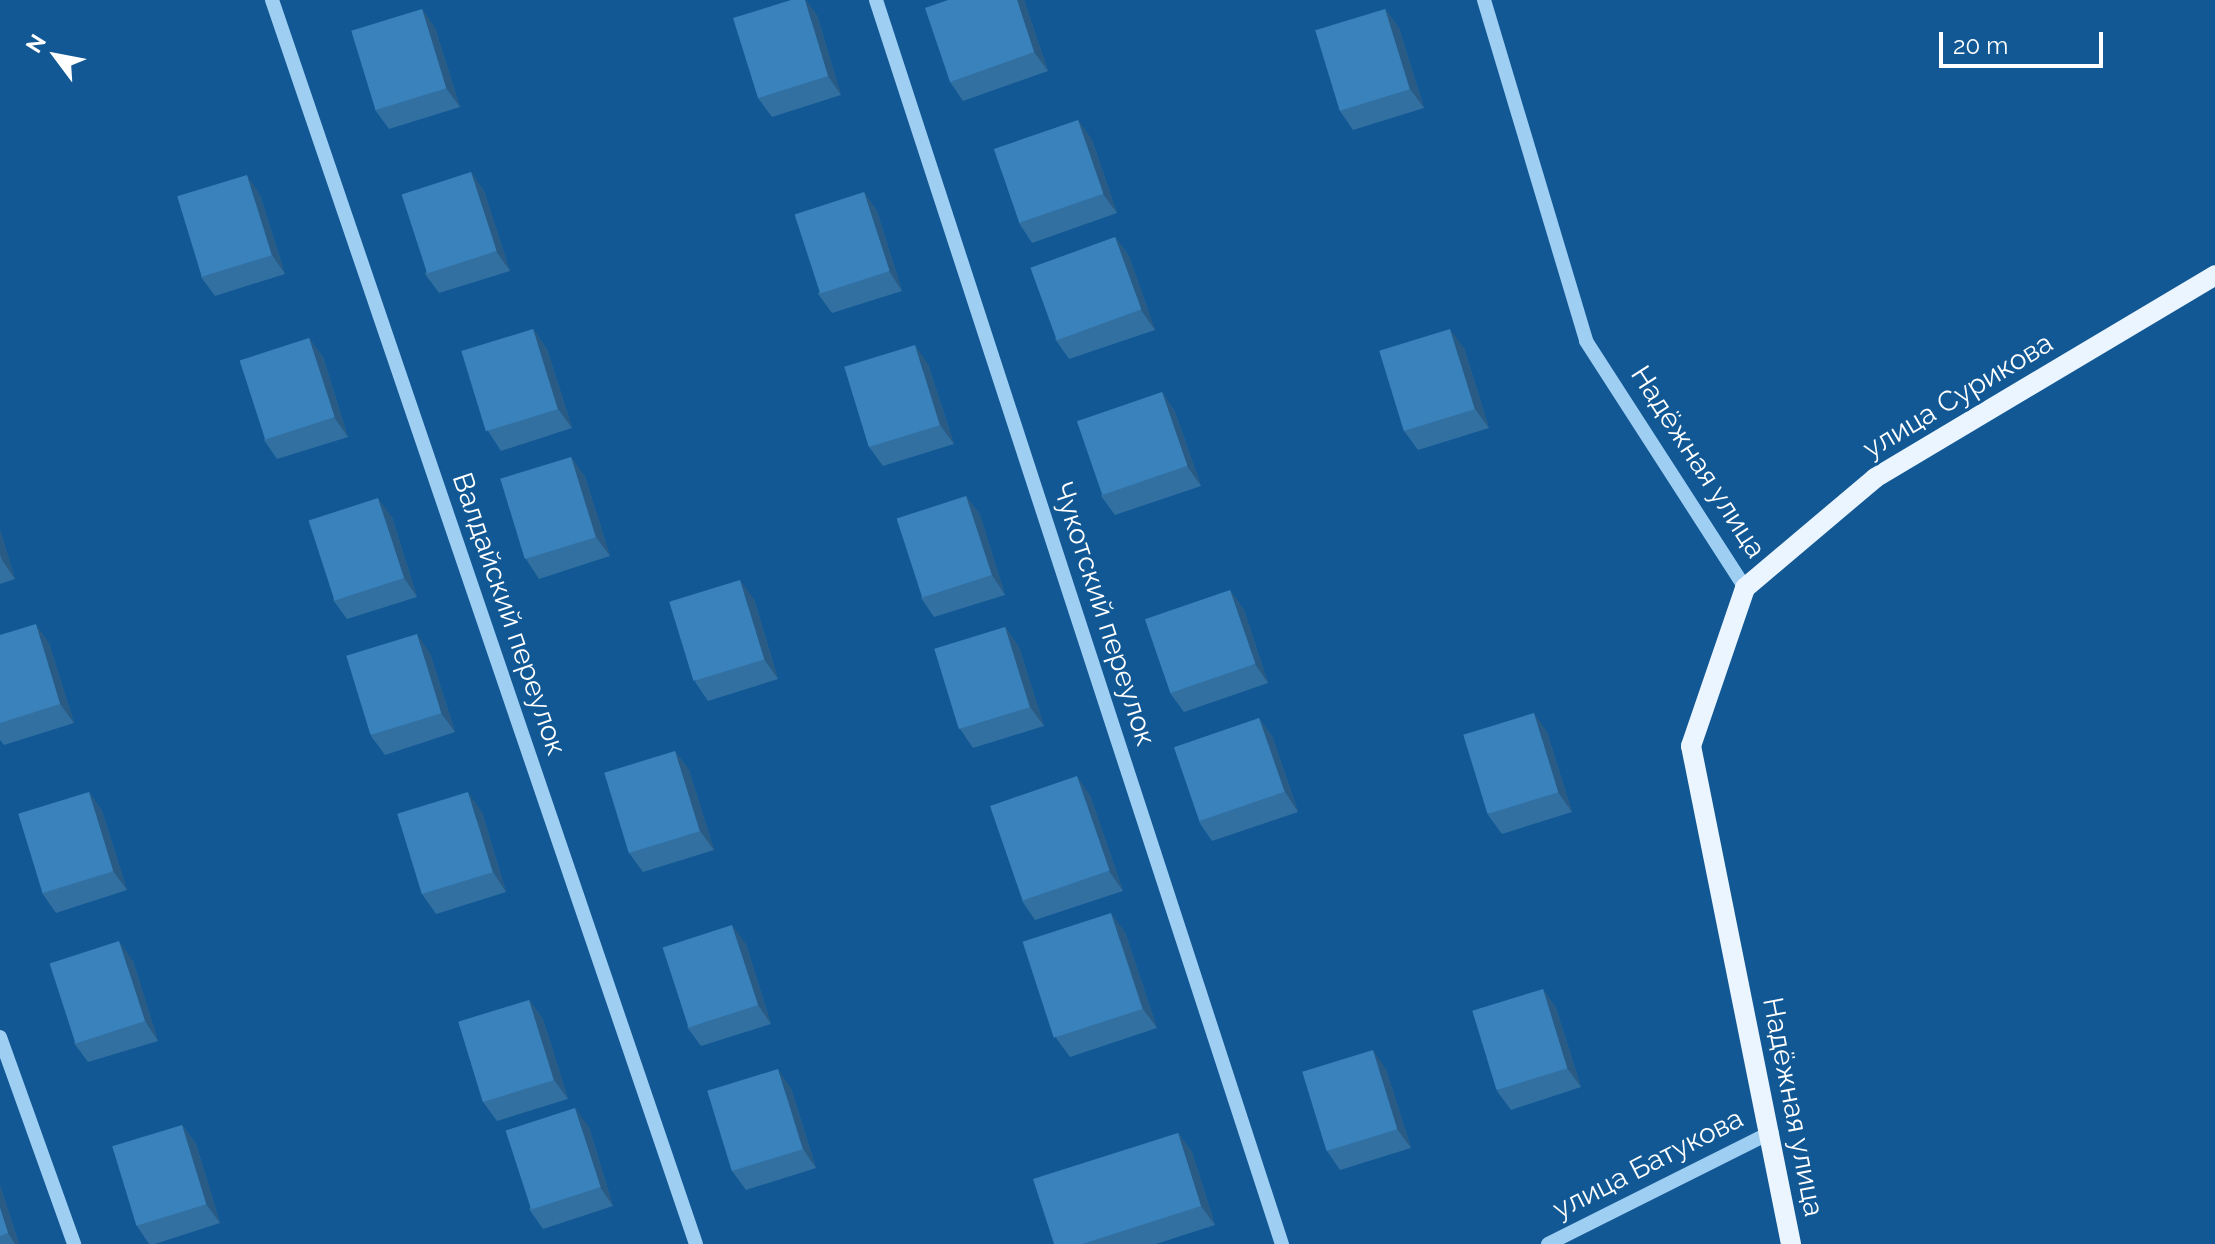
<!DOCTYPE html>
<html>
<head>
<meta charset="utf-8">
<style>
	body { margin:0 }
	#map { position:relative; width:2215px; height:1244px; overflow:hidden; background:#115894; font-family:Raleway,sans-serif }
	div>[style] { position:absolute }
	.minor>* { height:14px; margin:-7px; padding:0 7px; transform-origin:7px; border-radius:7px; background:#9fcef3 }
	.major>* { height:20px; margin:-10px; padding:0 10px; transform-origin:10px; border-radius:10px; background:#ebf5ff }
	.wall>* { inset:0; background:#3270a2 }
	.shaded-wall>* { inset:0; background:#295b84 }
	.building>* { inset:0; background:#3a82bc; transform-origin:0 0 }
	span { translate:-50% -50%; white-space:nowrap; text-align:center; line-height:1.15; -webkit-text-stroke:6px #115894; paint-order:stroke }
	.street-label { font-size:28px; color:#fff }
	.north { position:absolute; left:16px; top:16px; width:80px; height:80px; -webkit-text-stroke:6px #115894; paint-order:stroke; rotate:302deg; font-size:22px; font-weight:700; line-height:32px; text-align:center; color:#fff }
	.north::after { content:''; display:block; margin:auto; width:28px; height:36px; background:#fff; clip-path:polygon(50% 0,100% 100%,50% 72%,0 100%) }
	.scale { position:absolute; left:1939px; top:32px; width:164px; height:36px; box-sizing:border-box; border:4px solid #fff; border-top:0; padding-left:10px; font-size:24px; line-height:28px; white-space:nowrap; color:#fff; -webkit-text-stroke:6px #115894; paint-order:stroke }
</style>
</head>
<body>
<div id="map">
	<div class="minor">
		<div style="left:272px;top:0;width:1314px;rotate:71.18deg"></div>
		<div style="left:876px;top:0;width:1309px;rotate:71.93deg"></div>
		<div style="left:1484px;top:0;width:356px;rotate:73.3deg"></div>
		<div style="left:1586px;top:341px;width:294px;rotate:57.2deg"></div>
		<div style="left:0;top:1037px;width:220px;rotate:70.3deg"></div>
		<div style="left:1548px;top:1244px;width:250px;rotate:-26.6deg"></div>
	</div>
	<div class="major">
		<div style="left:1791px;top:1244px;width:508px;rotate:-101.35deg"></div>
		<div style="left:1691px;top:746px;width:167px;rotate:-71.1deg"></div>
		<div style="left:1745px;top:588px;width:170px;rotate:-40.2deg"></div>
		<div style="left:1875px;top:478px;width:396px;rotate:-30.8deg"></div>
	</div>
	<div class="wall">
		<div style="clip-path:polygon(948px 0,1024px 0,1048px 71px,963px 101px,950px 82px)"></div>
		<div style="clip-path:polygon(422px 9px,435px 28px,460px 107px,389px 129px,375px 110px)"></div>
		<div style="clip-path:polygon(1385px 9px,1399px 28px,1424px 108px,1353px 130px,1340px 111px)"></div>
		<div style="clip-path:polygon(817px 15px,841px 95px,772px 117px,758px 98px)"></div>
		<div style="clip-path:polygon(1078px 120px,1092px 140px,1117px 213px,1032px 243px,1019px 223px)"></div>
		<div style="clip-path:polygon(471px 172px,484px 191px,510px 271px,439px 293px,425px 274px)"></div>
		<div style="clip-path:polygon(864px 192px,877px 211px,902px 291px,832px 313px,818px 294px)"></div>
		<div style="clip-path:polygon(260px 195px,285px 274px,215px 296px,201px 277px)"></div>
		<div style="clip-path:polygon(1115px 237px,1129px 256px,1155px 330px,1069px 359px,1055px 339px)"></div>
		<div style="clip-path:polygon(533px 329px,547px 349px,572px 428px,501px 451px,488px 431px)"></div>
		<div style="clip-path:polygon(309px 338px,323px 357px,348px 437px,277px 459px,264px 440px)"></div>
		<div style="clip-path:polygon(1464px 348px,1489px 428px,1418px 450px,1404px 431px)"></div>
		<div style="clip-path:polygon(928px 364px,954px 444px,883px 466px,869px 447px)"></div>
		<div style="clip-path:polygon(1162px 392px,1175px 412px,1201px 486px,1115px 515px,1101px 496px)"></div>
		<div style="clip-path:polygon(571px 457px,585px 477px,610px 556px,539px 579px,526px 559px)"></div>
		<div style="clip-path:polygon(966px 496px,980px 515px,1005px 595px,934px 617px,921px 598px)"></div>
		<div style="clip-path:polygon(392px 517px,417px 597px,347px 619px,333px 600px)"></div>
		<div style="clip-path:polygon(0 530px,15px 579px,0 584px)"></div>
		<div style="clip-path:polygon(1230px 590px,1244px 610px,1268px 683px,1184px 712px,1170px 693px)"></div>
		<div style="clip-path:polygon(754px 599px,778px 679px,708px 701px,695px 682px)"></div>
		<div style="clip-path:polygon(1005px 627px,1019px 647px,1044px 726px,973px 748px,960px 729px)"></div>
		<div style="clip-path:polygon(0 635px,49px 643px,74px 723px,4px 745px,0 740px)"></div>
		<div style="clip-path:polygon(430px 653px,455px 732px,385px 755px,371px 736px)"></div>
		<div style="clip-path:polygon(1259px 718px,1273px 738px,1298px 812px,1212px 841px,1199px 822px)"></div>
		<div style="clip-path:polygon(1547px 732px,1572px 812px,1502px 834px,1488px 815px)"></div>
		<div style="clip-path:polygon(675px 751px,689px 770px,714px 850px,643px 872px,629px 853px)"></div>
		<div style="clip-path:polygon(89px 792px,102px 811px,127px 890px,56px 913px,42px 893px)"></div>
		<div style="clip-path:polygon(1090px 795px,1123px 891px,1035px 920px,1022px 901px)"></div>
		<div style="clip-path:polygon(482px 812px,506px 892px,436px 914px,422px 894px)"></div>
		<div style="clip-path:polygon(1125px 932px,1157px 1028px,1070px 1057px,1056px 1038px)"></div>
		<div style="clip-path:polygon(746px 944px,771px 1024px,701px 1046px,687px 1027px)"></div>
		<div style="clip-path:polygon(133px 961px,158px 1041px,88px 1062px,74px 1043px)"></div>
		<div style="clip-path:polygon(1543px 989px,1556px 1008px,1581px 1087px,1511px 1110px,1497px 1091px)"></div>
		<div style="clip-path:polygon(529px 1000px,543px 1019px,568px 1099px,497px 1121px,483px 1102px)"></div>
		<div style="clip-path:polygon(1386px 1069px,1411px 1148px,1340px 1170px,1327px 1151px)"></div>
		<div style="clip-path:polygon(791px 1088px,816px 1168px,746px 1190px,732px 1171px)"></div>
		<div style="clip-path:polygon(182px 1125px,196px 1144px,220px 1223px,155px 1244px,149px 1244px,137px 1226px)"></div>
		<div style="clip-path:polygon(589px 1127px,613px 1206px,543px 1229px,529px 1209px)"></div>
		<div style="clip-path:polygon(1178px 1133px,1192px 1152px,1215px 1225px,1156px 1244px,1054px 1244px)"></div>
		<div style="clip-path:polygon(0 1185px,19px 1244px,0 1244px)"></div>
	</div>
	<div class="shaded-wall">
		<div style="clip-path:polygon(805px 0,806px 0,817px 15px,841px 95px,828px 76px)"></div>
		<div style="clip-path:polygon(1017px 0,1024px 0,1048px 71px,1034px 52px)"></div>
		<div style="clip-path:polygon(422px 9px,435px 28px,460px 107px,446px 88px)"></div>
		<div style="clip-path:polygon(1385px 9px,1399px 28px,1424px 108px,1410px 89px)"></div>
		<div style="clip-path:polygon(1078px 120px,1092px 140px,1117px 213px,1103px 194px)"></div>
		<div style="clip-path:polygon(471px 172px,484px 191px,510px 271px,496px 251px)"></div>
		<div style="clip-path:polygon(247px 175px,260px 195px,285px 274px,272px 255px)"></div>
		<div style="clip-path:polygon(864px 192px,877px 211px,902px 291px,889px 271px)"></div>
		<div style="clip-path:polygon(1115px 237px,1129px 256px,1155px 330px,1141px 310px)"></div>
		<div style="clip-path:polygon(533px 329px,547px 349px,572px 428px,558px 409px)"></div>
		<div style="clip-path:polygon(1450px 329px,1464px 348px,1489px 428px,1475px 409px)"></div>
		<div style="clip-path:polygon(309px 338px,323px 357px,348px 437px,334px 417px)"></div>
		<div style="clip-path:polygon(915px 345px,928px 364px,954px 444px,940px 425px)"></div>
		<div style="clip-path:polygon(1162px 392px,1175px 412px,1201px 486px,1187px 466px)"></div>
		<div style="clip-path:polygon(571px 457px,585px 477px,610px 556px,596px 537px)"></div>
		<div style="clip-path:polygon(966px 496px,980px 515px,1005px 595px,992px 575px)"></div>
		<div style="clip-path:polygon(378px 498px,392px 517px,417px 597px,404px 578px)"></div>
		<div style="clip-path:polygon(0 530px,15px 579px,2px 560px,0 554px)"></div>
		<div style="clip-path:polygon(740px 580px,754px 599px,778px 679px,764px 659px)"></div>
		<div style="clip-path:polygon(1230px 590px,1244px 610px,1268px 683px,1255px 664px)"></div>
		<div style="clip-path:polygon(36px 624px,49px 643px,74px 723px,60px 704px)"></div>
		<div style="clip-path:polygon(1005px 627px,1019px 647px,1044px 726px,1030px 707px)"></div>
		<div style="clip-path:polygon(417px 634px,430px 653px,455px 732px,441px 713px)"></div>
		<div style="clip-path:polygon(1534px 713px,1547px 732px,1572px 812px,1558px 792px)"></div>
		<div style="clip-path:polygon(1259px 718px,1273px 738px,1298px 812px,1285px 792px)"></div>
		<div style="clip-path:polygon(675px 751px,689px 770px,714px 850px,700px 831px)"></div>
		<div style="clip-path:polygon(1077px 776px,1090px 795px,1123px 891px,1109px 871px)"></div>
		<div style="clip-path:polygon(89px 792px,102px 811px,127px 890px,113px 871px)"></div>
		<div style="clip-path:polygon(468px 792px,482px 812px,506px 892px,493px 872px)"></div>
		<div style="clip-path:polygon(1111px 913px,1125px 932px,1157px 1028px,1143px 1009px)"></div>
		<div style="clip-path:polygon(732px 925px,746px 944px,771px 1024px,758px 1005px)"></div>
		<div style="clip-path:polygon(119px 941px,133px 961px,158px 1041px,145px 1021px)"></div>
		<div style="clip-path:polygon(1543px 989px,1556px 1008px,1581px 1087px,1567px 1068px)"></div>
		<div style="clip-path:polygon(529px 1000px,543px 1019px,568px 1099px,554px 1080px)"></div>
		<div style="clip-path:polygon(1373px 1050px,1386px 1069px,1411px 1148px,1397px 1129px)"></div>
		<div style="clip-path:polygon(778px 1069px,791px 1088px,816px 1168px,803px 1149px)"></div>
		<div style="clip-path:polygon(575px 1108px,589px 1127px,613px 1206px,600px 1187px)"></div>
		<div style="clip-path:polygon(182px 1125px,196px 1144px,220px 1223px,206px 1204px)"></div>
		<div style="clip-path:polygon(1178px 1133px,1192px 1152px,1215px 1225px,1201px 1206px)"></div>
		<div style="clip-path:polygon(0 1185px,19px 1244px,15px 1244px,8px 1233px,0 1208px)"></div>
	</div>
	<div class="building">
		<div style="clip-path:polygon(791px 0,805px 0,828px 76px,758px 98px,733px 18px)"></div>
		<div style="clip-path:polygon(948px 0,1017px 0,1034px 52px,950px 82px,925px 8px)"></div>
		<div style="left:422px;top:9px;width:83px;height:74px;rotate:73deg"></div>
		<div style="left:1385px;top:9px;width:84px;height:73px;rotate:73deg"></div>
		<div style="left:1078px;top:120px;width:78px;height:89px;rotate:71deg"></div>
		<div style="left:471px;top:172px;width:83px;height:73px;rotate:72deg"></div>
		<div style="left:247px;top:175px;width:84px;height:73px;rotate:73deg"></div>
		<div style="left:864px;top:192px;width:83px;height:73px;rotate:72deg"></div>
		<div style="left:1115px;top:237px;width:77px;height:90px;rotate:70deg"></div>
		<div style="left:533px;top:329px;width:84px;height:75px;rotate:73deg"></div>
		<div style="left:1450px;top:329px;width:84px;height:74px;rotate:73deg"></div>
		<div style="left:309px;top:338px;width:83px;height:73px;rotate:72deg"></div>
		<div style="left:915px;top:345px;width:84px;height:74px;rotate:73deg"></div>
		<div style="left:1162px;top:392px;width:78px;height:90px;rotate:71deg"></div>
		<div style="left:571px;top:457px;width:84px;height:74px;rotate:73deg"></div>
		<div style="left:966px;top:496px;width:83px;height:73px;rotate:72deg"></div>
		<div style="left:378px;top:498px;width:84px;height:73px;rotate:72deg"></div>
		<div style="left:740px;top:580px;width:83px;height:74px;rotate:73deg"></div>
		<div style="left:1230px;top:590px;width:78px;height:90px;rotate:71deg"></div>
		<div style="clip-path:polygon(36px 624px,60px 704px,0 723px,0 635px)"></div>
		<div style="left:1005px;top:627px;width:84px;height:74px;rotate:73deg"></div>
		<div style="left:417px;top:634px;width:83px;height:74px;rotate:73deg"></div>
		<div style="left:1534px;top:713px;width:83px;height:74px;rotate:73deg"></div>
		<div style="left:1259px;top:718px;width:78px;height:90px;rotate:71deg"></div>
		<div style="left:675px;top:751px;width:84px;height:74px;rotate:73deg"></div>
		<div style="left:1077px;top:776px;width:100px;height:92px;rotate:71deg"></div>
		<div style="left:89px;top:792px;width:83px;height:74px;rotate:73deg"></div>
		<div style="left:468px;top:792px;width:84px;height:74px;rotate:73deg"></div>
		<div style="left:1111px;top:913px;width:101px;height:93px;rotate:72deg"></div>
		<div style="left:732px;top:925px;width:84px;height:73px;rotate:72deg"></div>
		<div style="left:119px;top:941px;width:84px;height:73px;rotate:72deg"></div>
		<div style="left:1543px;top:989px;width:83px;height:74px;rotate:73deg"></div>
		<div style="left:529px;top:1000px;width:84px;height:74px;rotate:73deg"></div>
		<div style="left:1373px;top:1050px;width:83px;height:74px;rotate:73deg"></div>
		<div style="left:778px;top:1069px;width:84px;height:74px;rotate:73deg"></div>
		<div style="left:575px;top:1108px;width:83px;height:73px;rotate:72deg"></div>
		<div style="left:182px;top:1125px;width:83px;height:73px;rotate:73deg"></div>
		<div style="clip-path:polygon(1178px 1133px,1201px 1206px,1082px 1244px,1054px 1244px,1033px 1179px)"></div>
		<div style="clip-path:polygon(0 1208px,8px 1233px,0 1236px)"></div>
	</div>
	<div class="street-label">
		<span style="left:1958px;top:396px;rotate:-31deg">улица Сурикова</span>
		<span style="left:1698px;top:462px;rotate:57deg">Надёжная улица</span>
		<span style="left:509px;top:614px;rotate:71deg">Валдайский переулок</span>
		<span style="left:1104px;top:614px;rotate:72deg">Чукотский переулок</span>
		<span style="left:1793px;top:1107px;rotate:79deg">Надёжная улица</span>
		<span style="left:1648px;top:1164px;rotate:-27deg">улица Батукова</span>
	</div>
	<div class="north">N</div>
	<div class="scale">20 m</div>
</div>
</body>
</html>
